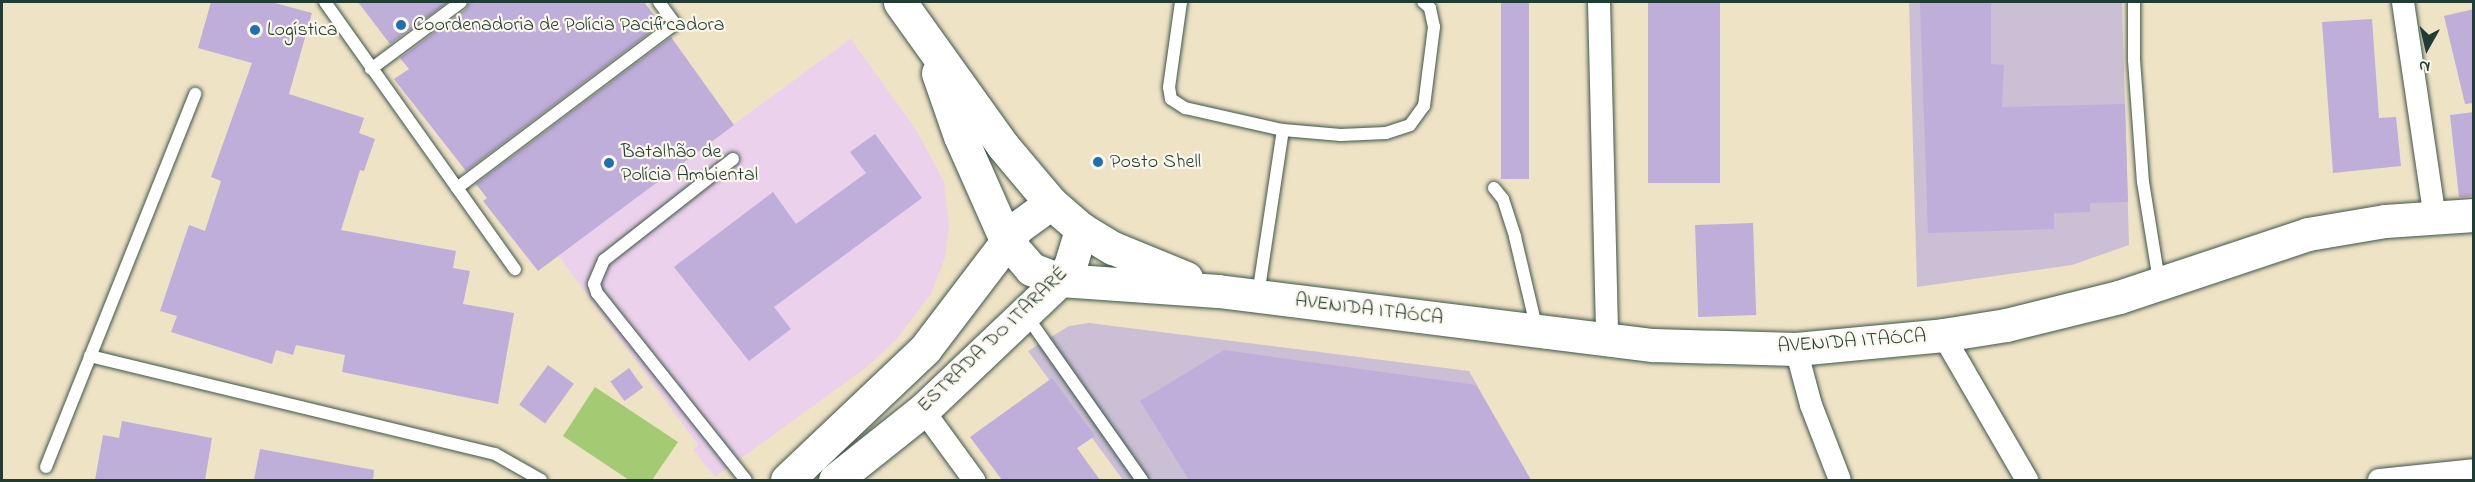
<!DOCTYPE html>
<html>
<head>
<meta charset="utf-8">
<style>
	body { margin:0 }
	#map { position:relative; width:2475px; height:482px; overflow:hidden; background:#efe3c6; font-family:"Indie Flower",sans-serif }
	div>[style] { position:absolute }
	.built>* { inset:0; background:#ebd1eb }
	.industrial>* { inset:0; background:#cbbfd5 }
	.green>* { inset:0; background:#a5ca74 }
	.building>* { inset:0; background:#bfadda; transform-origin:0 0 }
	.roads { filter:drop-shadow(0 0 2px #3e564a) drop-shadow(0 0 2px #3e564a) }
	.lane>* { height:12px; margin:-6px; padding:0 6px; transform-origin:6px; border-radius:6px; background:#fff }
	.street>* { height:22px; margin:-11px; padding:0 11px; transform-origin:11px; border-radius:11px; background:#fff }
	.secondary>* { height:33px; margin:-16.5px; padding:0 16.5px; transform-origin:16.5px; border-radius:16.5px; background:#fff }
	.primary>* { height:33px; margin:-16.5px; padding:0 16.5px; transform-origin:16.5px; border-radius:16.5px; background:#fff }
	.dots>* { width:16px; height:16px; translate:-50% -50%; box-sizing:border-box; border:3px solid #fbf7ec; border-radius:50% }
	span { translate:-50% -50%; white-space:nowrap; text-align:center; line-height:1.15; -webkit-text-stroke:4.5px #fbf7ec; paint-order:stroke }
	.poi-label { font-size:20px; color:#1f3d34 }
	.left { translate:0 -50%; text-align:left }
	.street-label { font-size:20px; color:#1f3d34 }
	.frame { position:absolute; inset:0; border:3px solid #1f3d34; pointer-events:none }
	.north { position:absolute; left:2397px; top:18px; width:60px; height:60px; -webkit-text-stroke:4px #fbf7ec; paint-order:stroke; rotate:188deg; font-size:16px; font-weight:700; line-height:24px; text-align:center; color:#1f3d34 }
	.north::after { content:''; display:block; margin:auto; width:21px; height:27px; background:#1f3d34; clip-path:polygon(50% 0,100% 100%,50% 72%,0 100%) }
</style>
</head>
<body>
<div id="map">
	<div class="built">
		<div style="clip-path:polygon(857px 34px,851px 39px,917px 131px,944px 182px,949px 226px,945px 257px,931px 294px,895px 341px,867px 367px,715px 477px,693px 450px,698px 445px,557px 254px)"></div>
	</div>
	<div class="industrial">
		<div style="clip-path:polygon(1909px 2px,2122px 2px,2129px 245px,2072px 265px,1917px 287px)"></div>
		<div style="clip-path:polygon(1089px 323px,1469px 371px,1531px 480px,1123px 480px,1028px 351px,1069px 326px)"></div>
	</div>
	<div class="green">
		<div style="clip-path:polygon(595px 387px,678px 442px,652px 480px,629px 480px,563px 436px)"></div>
	</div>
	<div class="building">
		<div style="clip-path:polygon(211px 2px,271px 2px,312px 13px,289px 94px,364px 118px,359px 133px,375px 139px,364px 171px,360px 170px,341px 230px,456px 251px,453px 268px,470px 271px,463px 304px,514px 313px,498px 404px,342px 372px,345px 355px,296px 345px,293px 355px,276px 350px,272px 364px,171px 332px,177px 316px,160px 311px,189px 225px,205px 231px,221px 181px,211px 177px,252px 63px,198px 48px)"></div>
		<div style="clip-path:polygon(358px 2px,448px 2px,390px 44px)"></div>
		<div style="clip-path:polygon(469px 2px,644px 2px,661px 24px,466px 171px,394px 79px,409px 69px,400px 58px,466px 9px)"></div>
		<div style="left:1501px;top:2px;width:28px;height:177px"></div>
		<div style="left:1648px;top:2px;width:72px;height:181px"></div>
		<div style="clip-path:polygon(1920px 2px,1991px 2px,1991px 64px,2004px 65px,2002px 107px,2125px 104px,2128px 202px,2090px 203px,2090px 212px,2054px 213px,2054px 229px,1928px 233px)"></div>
		<div style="clip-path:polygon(2474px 9px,2474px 103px,2465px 104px,2444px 16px)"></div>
		<div style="clip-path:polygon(2372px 19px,2379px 118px,2396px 117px,2401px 166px,2333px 173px,2322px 22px)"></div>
		<div style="clip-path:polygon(671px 37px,734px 125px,538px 271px,483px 201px,487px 198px,476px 184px)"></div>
		<div style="clip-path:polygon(2474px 112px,2474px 196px,2459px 197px,2450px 115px)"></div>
		<div style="clip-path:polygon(875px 134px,922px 198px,774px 307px,791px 329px,749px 361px,674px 267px,773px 192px,796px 224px,866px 173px,850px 152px)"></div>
		<div style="left:1753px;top:223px;width:92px;height:58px;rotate:88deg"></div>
		<div style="clip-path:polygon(1224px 350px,1476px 385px,1531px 480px,1189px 480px,1140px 401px)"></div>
		<div style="left:548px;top:365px;width:32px;height:49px;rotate:36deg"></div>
		<div style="left:629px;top:368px;width:24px;height:23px;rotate:54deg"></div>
		<div style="clip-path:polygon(1052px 378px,1095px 436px,1077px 448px,1100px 480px,1002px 480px,970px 437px)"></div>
		<div style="clip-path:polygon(122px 421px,212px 438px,205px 480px,95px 480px,103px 435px,119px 438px)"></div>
		<div style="clip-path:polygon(260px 449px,374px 470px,373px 480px,254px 480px)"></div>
	</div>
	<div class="roads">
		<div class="lane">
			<div style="left:325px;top:2px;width:328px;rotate:54.6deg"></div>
			<div style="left:1181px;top:2px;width:86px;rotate:98deg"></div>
			<div style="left:1169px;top:87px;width:12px;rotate:81deg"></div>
			<div style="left:1171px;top:99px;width:17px;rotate:33deg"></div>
			<div style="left:1185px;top:108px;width:100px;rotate:12.7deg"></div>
			<div style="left:1283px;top:130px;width:58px;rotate:4.9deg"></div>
			<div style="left:1341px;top:135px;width:45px;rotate:-2.5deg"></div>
			<div style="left:1386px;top:133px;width:25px;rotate:-18deg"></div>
			<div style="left:1410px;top:125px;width:24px;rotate:-54deg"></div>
			<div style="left:1424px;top:106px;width:80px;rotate:-82.8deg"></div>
			<div style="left:1434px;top:27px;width:19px;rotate:-102deg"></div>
			<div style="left:1430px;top:8px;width:9px;rotate:-139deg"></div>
			<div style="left:2134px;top:2px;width:58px;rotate:90deg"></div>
			<div style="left:2134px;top:60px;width:122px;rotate:85.8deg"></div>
			<div style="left:2143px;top:182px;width:100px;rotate:80.8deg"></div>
			<div style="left:371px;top:69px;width:112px;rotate:-36.7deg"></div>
			<div style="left:733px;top:159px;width:164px;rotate:141.9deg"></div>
			<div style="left:604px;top:260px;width:26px;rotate:113deg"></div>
			<div style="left:594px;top:284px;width:9px;rotate:72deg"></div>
			<div style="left:597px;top:293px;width:239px;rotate:51.5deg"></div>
			<div style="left:457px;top:188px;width:273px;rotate:-37deg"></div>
			<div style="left:675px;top:24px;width:27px;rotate:-126deg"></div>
			<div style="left:1494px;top:188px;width:14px;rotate:51deg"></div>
			<div style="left:1503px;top:199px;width:40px;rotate:72deg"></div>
			<div style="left:1515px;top:237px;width:96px;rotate:76.7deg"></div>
			<div style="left:1258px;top:295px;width:167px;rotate:-81.4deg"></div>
			<div style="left:1026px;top:315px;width:202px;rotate:54.9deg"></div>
			<div style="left:90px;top:356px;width:417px;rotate:13.6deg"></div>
			<div style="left:495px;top:454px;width:53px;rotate:29.5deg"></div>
			<div style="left:46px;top:467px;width:402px;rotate:-68.2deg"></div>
		</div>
		<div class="street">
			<div style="left:1599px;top:2px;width:337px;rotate:88.6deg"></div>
			<div style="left:2403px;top:2px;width:218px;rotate:81.6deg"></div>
			<div style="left:1943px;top:335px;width:168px;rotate:59.9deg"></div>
			<div style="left:1796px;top:349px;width:58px;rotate:75deg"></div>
			<div style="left:1811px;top:405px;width:80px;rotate:68.9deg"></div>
			<div style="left:923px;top:410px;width:87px;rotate:53.9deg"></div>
			<div style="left:2379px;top:480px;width:96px;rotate:-6deg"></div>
		</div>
		<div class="secondary">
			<div style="left:1081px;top:229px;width:37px;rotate:31deg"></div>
			<div style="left:1113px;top:248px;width:79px;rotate:22.3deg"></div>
			<div style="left:1060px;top:280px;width:158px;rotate:4deg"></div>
			<div style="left:1218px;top:291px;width:438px;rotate:7.1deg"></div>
			<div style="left:1653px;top:345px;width:143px;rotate:1.6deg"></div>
			<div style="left:1796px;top:349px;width:148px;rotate:-5.4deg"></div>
			<div style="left:1943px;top:335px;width:64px;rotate:-9deg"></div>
			<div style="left:2006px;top:325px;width:116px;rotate:-13.9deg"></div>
			<div style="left:2119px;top:297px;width:199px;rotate:-18.4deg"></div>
			<div style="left:2308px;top:234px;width:78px;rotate:-9.6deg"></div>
			<div style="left:2385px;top:221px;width:89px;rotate:-3.9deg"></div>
		</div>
		<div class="primary">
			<div style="left:938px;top:73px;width:67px;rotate:70.8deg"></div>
			<div style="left:960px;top:136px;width:114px;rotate:66.1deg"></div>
			<div style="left:1006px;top:240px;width:38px;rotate:49deg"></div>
			<div style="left:1031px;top:269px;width:31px;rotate:21deg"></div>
			<div style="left:787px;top:480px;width:190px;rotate:-43.5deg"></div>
			<div style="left:925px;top:349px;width:153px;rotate:-52.7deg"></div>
			<div style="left:1018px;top:227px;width:41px;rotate:-36deg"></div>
			<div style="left:835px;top:480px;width:112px;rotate:-38.5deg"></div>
			<div style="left:923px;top:410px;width:189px;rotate:-43.5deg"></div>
			<div style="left:1060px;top:280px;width:17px;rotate:-54deg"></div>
			<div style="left:1070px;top:266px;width:39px;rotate:-73deg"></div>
			<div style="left:1081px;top:229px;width:40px;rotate:-139deg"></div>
			<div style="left:1051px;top:203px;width:75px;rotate:-130.1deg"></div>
			<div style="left:1003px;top:146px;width:177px;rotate:-125.6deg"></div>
		</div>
	</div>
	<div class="dots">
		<div style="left:401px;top:25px;background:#1f6fb2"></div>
		<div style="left:255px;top:30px;background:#1f6fb2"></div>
		<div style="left:1098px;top:162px;background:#1f6fb2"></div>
		<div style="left:609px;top:163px;background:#1f6fb2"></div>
	</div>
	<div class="poi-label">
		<span class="left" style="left:413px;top:25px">Coordenadoria de Polícia Pacificadora</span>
		<span class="left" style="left:267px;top:30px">Logística</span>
		<span class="left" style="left:621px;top:164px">Batalhão de<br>Polícia Ambiental</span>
		<span class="left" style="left:1110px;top:162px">Posto Shell</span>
	</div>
	<div class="street-label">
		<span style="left:1369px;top:310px;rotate:7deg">AVENIDA ITAÓCA</span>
		<span style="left:993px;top:340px;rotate:-44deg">ESTRADA DO ITARARÉ</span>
		<span style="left:1852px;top:342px;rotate:-4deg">AVENIDA ITAÓCA</span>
	</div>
	<div class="frame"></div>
	<div class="north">N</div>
</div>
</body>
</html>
